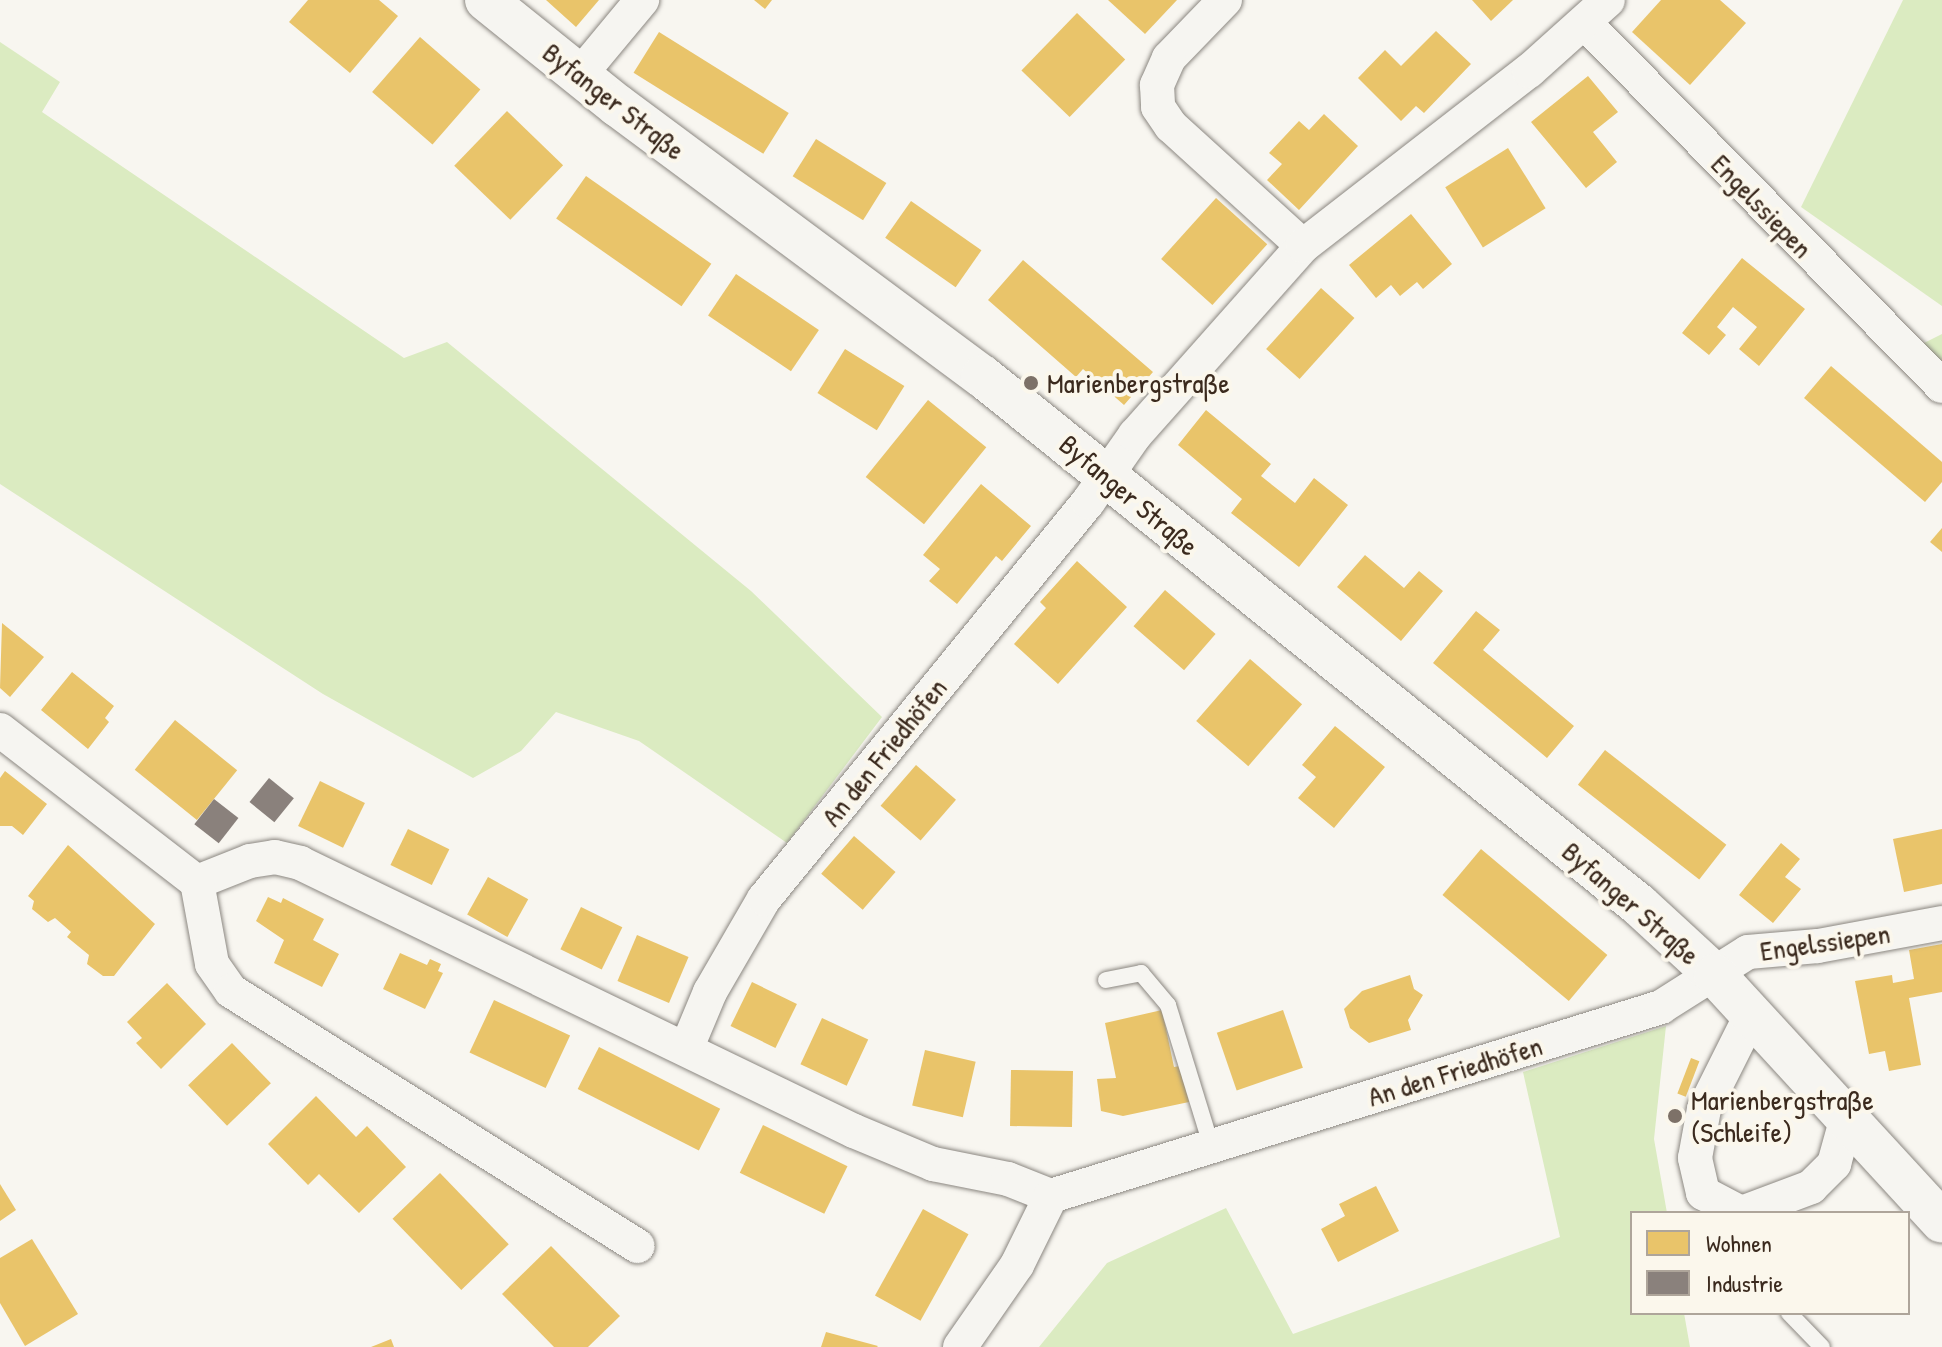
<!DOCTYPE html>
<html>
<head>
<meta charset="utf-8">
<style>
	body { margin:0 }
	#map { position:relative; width:1942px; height:1347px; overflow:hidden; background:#f8f6f0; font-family:"Patrick Hand",sans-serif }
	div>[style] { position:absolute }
	.green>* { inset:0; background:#dbebc1 }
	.homes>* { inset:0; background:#e9c46a; transform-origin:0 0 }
	.industry>* { inset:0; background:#8a817c; transform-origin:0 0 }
	.roads { filter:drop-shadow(0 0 2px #8b8781) drop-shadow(0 0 2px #8b8781) }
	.service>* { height:16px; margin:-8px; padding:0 8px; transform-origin:8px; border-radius:8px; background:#f6f5f1 }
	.minor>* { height:34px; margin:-17px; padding:0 17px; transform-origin:17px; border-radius:17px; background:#f6f5f1 }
	.tertiary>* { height:42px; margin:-21px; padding:0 21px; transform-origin:21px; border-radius:21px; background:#f6f5f1 }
	.dots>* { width:22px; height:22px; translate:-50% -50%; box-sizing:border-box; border:4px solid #fbf7ec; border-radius:50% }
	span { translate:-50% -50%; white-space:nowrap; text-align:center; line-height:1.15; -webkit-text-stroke:8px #fbf7ec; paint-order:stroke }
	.street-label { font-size:28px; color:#3b2a1e }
	.poi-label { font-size:28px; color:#3b2a1e }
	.left { translate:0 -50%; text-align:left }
	.legend { position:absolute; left:1630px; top:1211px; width:280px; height:104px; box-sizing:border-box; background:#fbf7ec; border:2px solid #aea59a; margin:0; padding:10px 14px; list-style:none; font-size:24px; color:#3b2a1e }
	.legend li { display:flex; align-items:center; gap:16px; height:40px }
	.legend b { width:40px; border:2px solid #aea59a }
</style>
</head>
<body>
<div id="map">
	<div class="green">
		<div style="clip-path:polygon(1903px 0,1942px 0,1942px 306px,1801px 207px)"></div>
		<div style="clip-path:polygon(0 42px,60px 82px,42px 112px,404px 358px,447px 342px,751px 591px,882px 717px,787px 843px,639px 741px,556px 712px,521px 751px,473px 778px,323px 694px,0 484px)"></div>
		<div style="clip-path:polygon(1942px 334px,1942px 371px,1918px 346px)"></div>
		<div style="clip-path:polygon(1666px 1026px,1654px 1139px,1667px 1213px,1632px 1213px,1632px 1313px,1684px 1313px,1690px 1347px,1039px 1347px,1107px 1263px,1226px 1208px,1293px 1334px,1560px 1237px,1523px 1072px)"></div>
	</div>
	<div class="homes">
		<div style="clip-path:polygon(308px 0,379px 0,398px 16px,350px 73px,289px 22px)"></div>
		<div style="clip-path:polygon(546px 0,599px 0,576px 27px)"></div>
		<div style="clip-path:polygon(754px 0,772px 0,765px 9px)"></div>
		<div style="clip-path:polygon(1108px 0,1177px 0,1145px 34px)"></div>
		<div style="clip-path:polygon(1472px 0,1513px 0,1491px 21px)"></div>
		<div style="clip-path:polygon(1661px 0,1720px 0,1746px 23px,1690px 85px,1632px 32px)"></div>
		<div style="left:1077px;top:13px;width:67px;height:80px;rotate:44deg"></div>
		<div style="clip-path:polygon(1436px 31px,1471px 64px,1424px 113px,1416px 106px,1401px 121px,1358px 78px,1385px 50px,1401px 66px)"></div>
		<div style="left:659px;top:32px;width:153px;height:48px;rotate:32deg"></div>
		<div style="left:420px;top:37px;width:80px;height:73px;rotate:41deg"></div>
		<div style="clip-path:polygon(1588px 76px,1618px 112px,1593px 132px,1617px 162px,1586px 188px,1531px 122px)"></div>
		<div style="left:507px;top:111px;width:78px;height:76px;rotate:44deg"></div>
		<div style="clip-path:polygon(1324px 114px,1358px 146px,1299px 210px,1267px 180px,1282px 164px,1269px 153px,1299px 121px,1309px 130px)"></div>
		<div style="left:816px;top:139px;width:83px;height:44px;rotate:32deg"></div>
		<div style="left:1508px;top:148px;width:71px;height:74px;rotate:58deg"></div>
		<div style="left:586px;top:176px;width:153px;height:52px;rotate:35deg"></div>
		<div style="left:1216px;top:198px;width:69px;height:82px;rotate:42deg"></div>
		<div style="left:911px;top:201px;width:86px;height:45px;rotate:35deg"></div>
		<div style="clip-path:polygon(1411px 214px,1452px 264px,1423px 289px,1417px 282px,1400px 296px,1391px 285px,1376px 298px,1349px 265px)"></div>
		<div style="clip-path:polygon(1742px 258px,1805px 309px,1759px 366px,1739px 349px,1757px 327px,1733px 307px,1717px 327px,1726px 335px,1709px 355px,1682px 333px)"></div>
		<div style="clip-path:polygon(1023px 260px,1153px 372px,1124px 405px,1083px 369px,1076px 377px,988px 300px)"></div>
		<div style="left:736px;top:274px;width:100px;height:50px;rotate:34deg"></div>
		<div style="left:1321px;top:288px;width:45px;height:82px;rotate:42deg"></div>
		<div style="left:845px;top:349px;width:70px;height:52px;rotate:32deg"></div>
		<div style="clip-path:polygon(1831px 366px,1942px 462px,1942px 482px,1925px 502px,1804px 398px)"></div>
		<div style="left:928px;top:400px;width:75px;height:99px;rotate:39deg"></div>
		<div style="clip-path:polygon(1206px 410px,1271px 464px,1261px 476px,1295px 503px,1314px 478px,1348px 505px,1299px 567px,1231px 513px,1242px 499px,1178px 445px)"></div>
		<div style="clip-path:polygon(981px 484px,1031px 526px,1002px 561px,996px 556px,957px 604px,929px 581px,940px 569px,923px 555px)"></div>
		<div style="clip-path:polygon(1942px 528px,1942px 552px,1930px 542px)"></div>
		<div style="clip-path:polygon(1365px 555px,1404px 588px,1419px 571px,1443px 591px,1401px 641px,1337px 587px)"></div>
		<div style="clip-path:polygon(1077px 561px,1127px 607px,1058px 684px,1014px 644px,1046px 608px,1040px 602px)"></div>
		<div style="left:1165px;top:590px;width:67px;height:48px;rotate:41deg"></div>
		<div style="clip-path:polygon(1476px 611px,1500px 630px,1483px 650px,1574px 726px,1547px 758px,1433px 663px)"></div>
		<div style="clip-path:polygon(2px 623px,44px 657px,10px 697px,0 688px)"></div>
		<div style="left:1250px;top:659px;width:69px;height:82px;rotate:41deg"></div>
		<div style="clip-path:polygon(72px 672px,114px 706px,105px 718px,109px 722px,88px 749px,41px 710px)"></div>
		<div style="left:175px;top:720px;width:80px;height:64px;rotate:39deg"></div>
		<div style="clip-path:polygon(1335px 726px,1385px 767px,1334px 828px,1298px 798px,1316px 777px,1302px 765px)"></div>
		<div style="left:1605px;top:750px;width:154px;height:44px;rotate:38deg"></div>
		<div style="left:916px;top:765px;width:53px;height:54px;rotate:41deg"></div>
		<div style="clip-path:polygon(5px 771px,47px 804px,23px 835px,12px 826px,0 826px,0 778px)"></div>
		<div style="left:320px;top:781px;width:50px;height:50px;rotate:26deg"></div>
		<div style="left:408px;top:829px;width:46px;height:40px;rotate:26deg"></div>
		<div style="clip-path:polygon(1942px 829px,1942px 884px,1904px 892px,1893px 839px)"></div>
		<div style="left:854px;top:836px;width:55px;height:50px;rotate:41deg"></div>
		<div style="clip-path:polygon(1781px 843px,1800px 859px,1785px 877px,1801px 889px,1773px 923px,1739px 895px)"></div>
		<div style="clip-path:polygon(68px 845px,155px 924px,114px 976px,103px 976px,87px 964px,89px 955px,67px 937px,71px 932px,55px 918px,48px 922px,32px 909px,34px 901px,28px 896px)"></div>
		<div style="left:1481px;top:849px;width:165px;height:60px;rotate:40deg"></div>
		<div style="left:488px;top:877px;width:46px;height:43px;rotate:29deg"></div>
		<div style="clip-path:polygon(268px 897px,281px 903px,283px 898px,324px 919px,313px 940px,339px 954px,322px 987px,274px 963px,284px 940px,256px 921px)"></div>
		<div style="left:581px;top:907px;width:46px;height:47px;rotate:26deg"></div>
		<div style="left:637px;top:935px;width:56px;height:50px;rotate:23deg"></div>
		<div style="clip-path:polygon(1942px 944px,1942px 992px,1909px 998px,1921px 1065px,1889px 1071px,1885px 1051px,1869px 1054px,1855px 981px,1892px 975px,1893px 983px,1914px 979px,1909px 950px)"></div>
		<div style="clip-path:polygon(400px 953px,427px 965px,430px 959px,441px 964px,438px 971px,443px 973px,425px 1009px,383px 989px)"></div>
		<div style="clip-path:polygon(1410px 975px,1414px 989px,1423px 995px,1408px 1020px,1411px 1030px,1369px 1043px,1350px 1028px,1344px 1009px,1362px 991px)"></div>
		<div style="left:752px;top:982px;width:50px;height:49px;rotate:26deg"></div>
		<div style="clip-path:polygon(167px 983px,206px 1024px,161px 1069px,136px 1043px,142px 1038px,127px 1022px)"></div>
		<div style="left:494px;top:1000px;width:84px;height:58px;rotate:25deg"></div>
		<div style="clip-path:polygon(1162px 1010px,1174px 1067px,1180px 1066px,1189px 1102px,1123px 1116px,1101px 1111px,1097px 1079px,1116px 1078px,1105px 1023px)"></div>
		<div style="left:1283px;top:1010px;width:61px;height:70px;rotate:71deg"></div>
		<div style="left:822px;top:1018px;width:51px;height:51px;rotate:25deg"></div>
		<div style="left:232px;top:1043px;width:56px;height:61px;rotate:46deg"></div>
		<div style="left:599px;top:1047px;width:136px;height:47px;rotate:27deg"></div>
		<div style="left:925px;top:1050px;width:52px;height:57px;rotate:13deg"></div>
		<div style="left:1691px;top:1058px;width:9px;height:38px;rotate:21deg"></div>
		<div style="left:1011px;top:1070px;width:62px;height:56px;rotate:1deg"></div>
		<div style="clip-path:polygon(316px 1096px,356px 1137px,367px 1126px,406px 1167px,359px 1213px,319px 1174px,308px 1185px,268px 1144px)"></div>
		<div style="left:763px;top:1125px;width:94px;height:53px;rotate:26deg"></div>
		<div style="left:440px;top:1173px;width:99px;height:66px;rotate:46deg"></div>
		<div style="clip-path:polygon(0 1184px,16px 1210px,0 1221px)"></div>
		<div style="clip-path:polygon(1376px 1186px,1399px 1231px,1338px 1262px,1321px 1229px,1345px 1216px,1339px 1204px)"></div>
		<div style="left:923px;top:1209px;width:52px;height:99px;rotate:29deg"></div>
		<div style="clip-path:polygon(32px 1239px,78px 1314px,25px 1346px,0 1303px,0 1258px)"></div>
		<div style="clip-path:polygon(551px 1246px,620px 1316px,588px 1347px,554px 1347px,502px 1294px)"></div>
		<div style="clip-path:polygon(826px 1332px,878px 1346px,877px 1347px,821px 1347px)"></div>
		<div style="clip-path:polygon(391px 1339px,394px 1347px,371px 1347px)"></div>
	</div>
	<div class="industry">
		<div style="left:269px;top:778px;width:32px;height:31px;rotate:39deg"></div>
		<div style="left:214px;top:799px;width:31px;height:32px;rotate:38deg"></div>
	</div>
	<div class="roads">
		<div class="service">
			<div style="left:1106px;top:980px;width:36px;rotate:-11deg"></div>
			<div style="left:1141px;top:973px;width:42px;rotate:49.8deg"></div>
			<div style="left:1168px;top:1005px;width:150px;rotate:72.9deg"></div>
			<div style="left:1789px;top:1313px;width:47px;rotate:45.9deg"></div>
		</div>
		<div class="minor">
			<div style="left:1225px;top:0;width:81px;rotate:134deg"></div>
			<div style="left:1169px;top:58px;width:30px;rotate:114deg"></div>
			<div style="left:1157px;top:85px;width:22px;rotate:87deg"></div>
			<div style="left:1158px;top:107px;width:23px;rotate:56deg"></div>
			<div style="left:1171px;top:126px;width:178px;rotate:42.3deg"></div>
			<div style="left:1585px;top:23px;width:509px;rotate:45.48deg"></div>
			<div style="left:579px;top:76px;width:99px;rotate:-50.3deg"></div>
			<div style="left:0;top:730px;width:249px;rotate:37.7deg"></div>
			<div style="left:197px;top:882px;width:57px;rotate:-21.6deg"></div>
			<div style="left:250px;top:861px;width:25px;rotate:-9deg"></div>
			<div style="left:275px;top:857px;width:26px;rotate:13deg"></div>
			<div style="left:300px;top:863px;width:615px;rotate:25.82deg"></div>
			<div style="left:854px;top:1131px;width:86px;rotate:22.7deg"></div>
			<div style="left:933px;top:1164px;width:76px;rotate:11.3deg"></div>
			<div style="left:1008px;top:1179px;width:46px;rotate:21.6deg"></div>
			<div style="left:1051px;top:1196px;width:639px;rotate:-17.21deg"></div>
			<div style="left:1661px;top:1007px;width:103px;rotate:-32.3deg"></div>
			<div style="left:1748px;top:952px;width:70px;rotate:-4.9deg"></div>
			<div style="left:1818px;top:946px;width:126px;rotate:-10.5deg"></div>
			<div style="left:197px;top:882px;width:83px;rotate:79.6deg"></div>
			<div style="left:212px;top:964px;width:33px;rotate:55deg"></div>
			<div style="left:231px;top:991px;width:480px;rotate:32.1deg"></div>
			<div style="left:687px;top:1047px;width:60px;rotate:-67.3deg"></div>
			<div style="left:710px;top:992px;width:108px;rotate:-59.9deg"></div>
			<div style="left:764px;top:899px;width:512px;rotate:-50.78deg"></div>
			<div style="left:1088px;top:502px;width:82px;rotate:-55deg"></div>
			<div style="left:1135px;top:435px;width:253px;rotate:-48.4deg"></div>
			<div style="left:1303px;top:246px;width:286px;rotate:-37.8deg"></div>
			<div style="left:1529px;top:71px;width:106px;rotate:-41.9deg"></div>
			<div style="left:1741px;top:1213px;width:43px;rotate:-152.2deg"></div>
			<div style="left:1703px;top:1193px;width:36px;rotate:-103deg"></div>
			<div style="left:1695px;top:1158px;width:50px;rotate:-79.6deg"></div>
			<div style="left:1704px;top:1109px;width:105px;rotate:-63.4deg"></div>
			<div style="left:1742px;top:1213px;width:74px;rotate:-20.6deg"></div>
			<div style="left:1811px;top:1187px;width:33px;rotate:-45deg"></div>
			<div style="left:1834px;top:1164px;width:45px;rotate:-74.4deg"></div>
			<div style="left:960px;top:1347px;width:100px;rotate:-55.2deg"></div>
			<div style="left:1017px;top:1265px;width:77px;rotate:-63.8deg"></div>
		</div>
		<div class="tertiary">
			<div style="left:486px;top:0;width:169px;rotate:38.8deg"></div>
			<div style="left:618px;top:106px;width:453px;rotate:36.6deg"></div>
			<div style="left:982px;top:376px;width:843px;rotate:38.84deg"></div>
			<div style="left:1639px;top:905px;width:103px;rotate:42.6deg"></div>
			<div style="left:1715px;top:975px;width:335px;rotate:47.4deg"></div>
		</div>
	</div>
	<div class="dots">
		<div style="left:1031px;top:383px;background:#7d7168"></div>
		<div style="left:1675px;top:1116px;background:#7d7168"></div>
	</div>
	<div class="street-label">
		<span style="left:614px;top:101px;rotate:38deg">Byfanger Straße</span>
		<span style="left:1762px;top:206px;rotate:46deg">Engelssiepen</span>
		<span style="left:1129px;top:495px;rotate:40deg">Byfanger Straße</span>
		<span style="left:884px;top:752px;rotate:-51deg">An den Friedhöfen</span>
		<span style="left:1631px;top:903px;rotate:41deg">Byfanger Straße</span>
		<span style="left:1825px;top:942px;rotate:-8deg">Engelssiepen</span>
		<span style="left:1455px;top:1071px;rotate:-17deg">An den Friedhöfen</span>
	</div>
	<div class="poi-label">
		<span class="left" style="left:1047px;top:383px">Marienbergstraße</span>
		<span class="left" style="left:1691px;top:1116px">Marienbergstraße<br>(Schleife)</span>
	</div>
	<ul class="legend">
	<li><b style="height:22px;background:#e9c46a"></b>Wohnen</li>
	<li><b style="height:22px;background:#8a817c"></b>Industrie</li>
	</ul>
</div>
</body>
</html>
